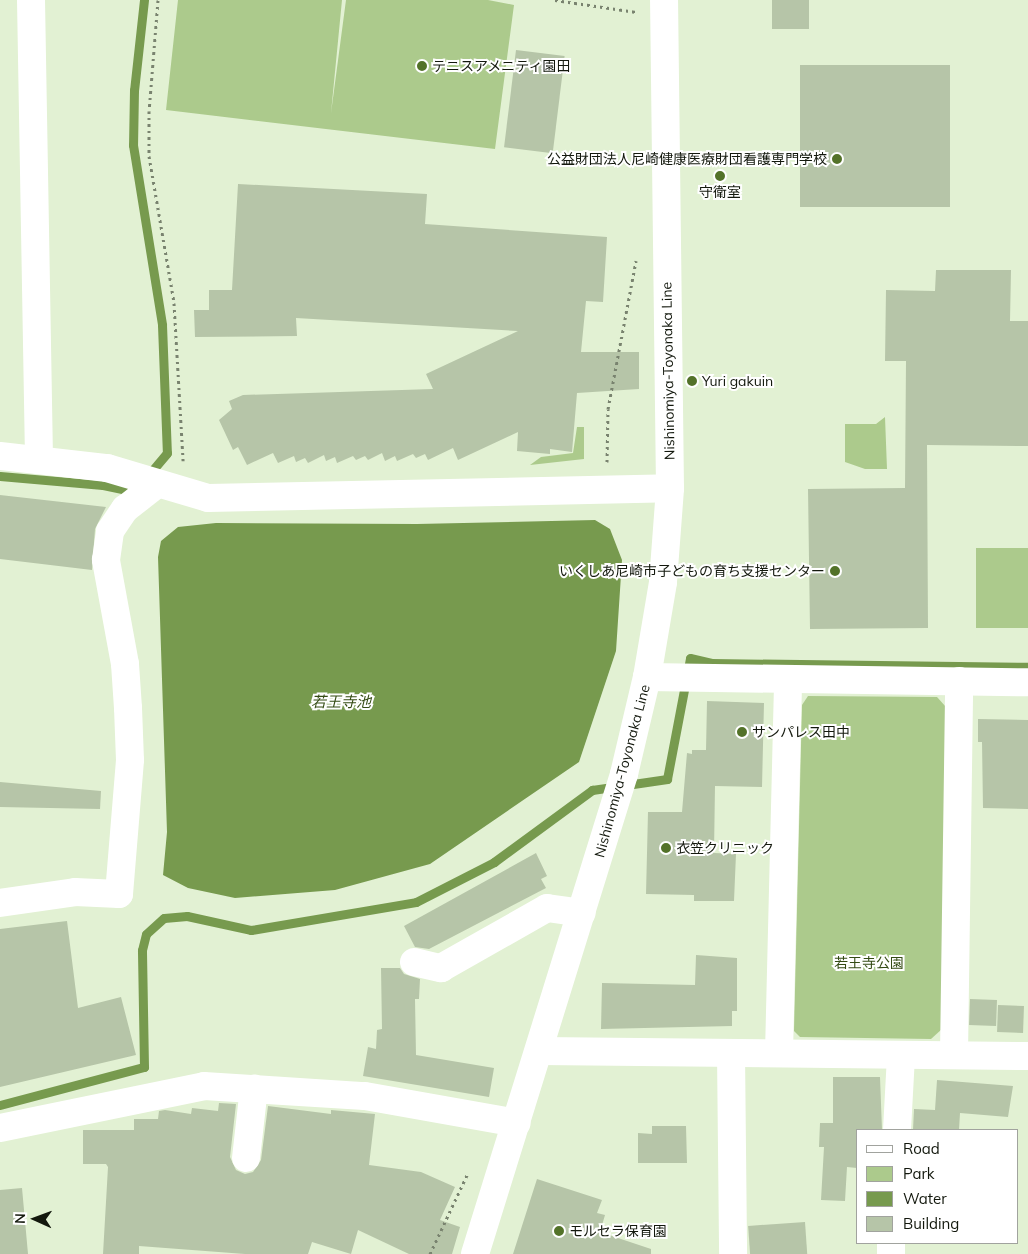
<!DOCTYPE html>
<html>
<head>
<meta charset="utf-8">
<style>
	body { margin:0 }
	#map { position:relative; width:1028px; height:1254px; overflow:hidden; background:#e2f1d3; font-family:Mulish,"Noto Sans JP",sans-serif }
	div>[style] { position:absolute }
	.green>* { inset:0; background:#acca8c; transform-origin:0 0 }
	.water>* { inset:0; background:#779a4e }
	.stream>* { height:9px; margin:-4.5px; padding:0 4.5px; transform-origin:4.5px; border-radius:4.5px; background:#779a4e }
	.building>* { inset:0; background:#b6c5a8; transform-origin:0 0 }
	.path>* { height:3px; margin-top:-1.5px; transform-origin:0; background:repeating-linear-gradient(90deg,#79836f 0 2.5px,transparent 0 6.5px) }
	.street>* { height:28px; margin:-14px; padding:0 14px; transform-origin:14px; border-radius:14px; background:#fff }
	.secondary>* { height:28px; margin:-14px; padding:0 14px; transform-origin:14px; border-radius:14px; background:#fff }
	.dots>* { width:14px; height:14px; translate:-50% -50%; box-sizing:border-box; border:2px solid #fff; border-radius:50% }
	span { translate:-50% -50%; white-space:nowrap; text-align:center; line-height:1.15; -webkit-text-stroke:4px #fff; paint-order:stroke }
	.poi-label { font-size:14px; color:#13180d }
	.left { translate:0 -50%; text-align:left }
	.right { translate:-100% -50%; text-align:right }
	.street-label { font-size:14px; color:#13180d }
	.park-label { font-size:14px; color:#344b14 }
	.water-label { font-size:15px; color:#354c15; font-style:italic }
	.legend { position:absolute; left:856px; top:1129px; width:162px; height:115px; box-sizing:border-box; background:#fff; border:1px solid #a1a39e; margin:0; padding:6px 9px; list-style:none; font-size:15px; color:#13180d }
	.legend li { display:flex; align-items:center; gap:10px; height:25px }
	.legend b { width:25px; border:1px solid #a1a39e }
	.north { position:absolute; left:10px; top:1194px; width:50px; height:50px; -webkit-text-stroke:4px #fff; paint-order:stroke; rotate:272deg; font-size:14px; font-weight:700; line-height:20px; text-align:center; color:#13180d }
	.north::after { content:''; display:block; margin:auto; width:18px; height:22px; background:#13180d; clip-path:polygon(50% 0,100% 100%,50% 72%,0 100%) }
</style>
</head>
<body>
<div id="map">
	<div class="green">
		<div style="clip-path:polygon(178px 0,342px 0,331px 113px,346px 0,488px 0,514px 5px,495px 149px,166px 110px)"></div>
		<div style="clip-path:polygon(885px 417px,887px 469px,865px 469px,845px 462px,845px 424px,876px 424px)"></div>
		<div style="clip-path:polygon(577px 427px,584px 427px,584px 459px,530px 465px,541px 457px,573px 453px)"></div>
		<div style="left:976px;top:548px;width:52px;height:80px"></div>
		<div style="clip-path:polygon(808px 696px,937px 697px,946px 707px,942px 1029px,931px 1039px,800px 1037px,794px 1031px,802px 705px)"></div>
	</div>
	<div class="water">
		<div style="clip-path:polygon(595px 520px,610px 529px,622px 560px,616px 651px,579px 762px,430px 864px,335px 890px,235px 898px,188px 888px,163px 875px,167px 832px,158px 557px,161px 541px,178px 527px,216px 523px,417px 524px)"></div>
	</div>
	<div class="stream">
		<div style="left:144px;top:0;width:91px;rotate:96.3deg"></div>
		<div style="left:134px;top:90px;width:55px;rotate:91deg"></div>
		<div style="left:133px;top:145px;width:182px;rotate:80.8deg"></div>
		<div style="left:162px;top:325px;width:128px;rotate:87.8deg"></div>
		<div style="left:167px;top:453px;width:30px;rotate:130deg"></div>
		<div style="left:0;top:476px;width:103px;rotate:5deg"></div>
		<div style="left:103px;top:485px;width:33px;rotate:12deg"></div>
		<div style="left:0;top:1105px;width:149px;rotate:-14.8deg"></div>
		<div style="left:144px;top:1067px;width:117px;rotate:-91deg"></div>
		<div style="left:142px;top:950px;width:16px;rotate:-76deg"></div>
		<div style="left:146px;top:934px;width:24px;rotate:-42deg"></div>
		<div style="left:164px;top:918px;width:23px;rotate:-5deg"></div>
		<div style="left:187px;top:916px;width:66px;rotate:12.3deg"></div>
		<div style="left:251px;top:930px;width:167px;rotate:-9.6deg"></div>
		<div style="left:416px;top:902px;width:88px;rotate:-27.1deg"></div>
		<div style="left:494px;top:862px;width:122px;rotate:-36.3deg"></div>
		<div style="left:592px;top:790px;width:76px;rotate:-8.3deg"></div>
		<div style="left:667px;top:779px;width:123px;rotate:-79.2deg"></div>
		<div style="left:690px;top:658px;width:22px;rotate:13deg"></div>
		<div style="left:711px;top:663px;width:317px;rotate:0.7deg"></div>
	</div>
	<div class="building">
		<div style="left:772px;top:0;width:37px;height:29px"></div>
		<div style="left:516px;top:50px;width:49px;height:98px;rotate:7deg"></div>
		<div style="left:800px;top:65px;width:150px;height:142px"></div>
		<div style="clip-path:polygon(238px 184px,427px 194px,425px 224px,607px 237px,603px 302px,586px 301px,581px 352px,639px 352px,639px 389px,577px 393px,572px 452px,550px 449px,550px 454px,517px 451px,518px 432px,458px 460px,453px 448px,428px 460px,425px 454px,416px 458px,413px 454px,397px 461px,395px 456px,385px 461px,382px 453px,368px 460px,365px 456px,356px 460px,353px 456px,337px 463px,335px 457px,326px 461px,324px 455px,308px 463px,305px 458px,296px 462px,294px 456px,278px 463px,273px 453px,247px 465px,238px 447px,233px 450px,219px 420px,232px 409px,229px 401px,243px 395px,433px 389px,426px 374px,518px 331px,296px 318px,297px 336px,195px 337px,194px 310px,209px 310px,209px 290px,232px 290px)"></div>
		<div style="clip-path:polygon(936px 270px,1011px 270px,1010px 321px,1028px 321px,1028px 446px,927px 445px,928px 628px,810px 629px,808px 489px,905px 488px,906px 361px,885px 361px,886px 290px,935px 291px)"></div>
		<div style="clip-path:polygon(0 495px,106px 507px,95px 529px,92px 570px,0 559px)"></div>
		<div style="clip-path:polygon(707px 701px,764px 703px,762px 787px,715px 786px,714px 853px,736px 854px,734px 901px,694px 901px,694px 895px,646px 894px,648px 812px,682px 812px,687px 753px,692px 754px,692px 750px,706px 750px)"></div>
		<div style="clip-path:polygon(978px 719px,1028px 720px,1028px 809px,983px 808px,982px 742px,978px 742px)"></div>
		<div style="clip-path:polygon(0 782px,101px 791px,100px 809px,0 807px)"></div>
		<div style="clip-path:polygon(536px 853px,547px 876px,541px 879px,546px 888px,429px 949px,415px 947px,404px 926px)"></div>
		<div style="clip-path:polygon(67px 921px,78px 1008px,121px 997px,136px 1055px,0 1087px,0 929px)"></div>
		<div style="clip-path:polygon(696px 955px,737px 958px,737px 1011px,732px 1011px,732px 1026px,601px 1029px,602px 983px,695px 985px)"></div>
		<div style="clip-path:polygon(381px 968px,400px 968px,404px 974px,420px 979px,419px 999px,415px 999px,416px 1055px,494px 1068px,489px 1097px,363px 1076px,368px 1047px,376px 1049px,377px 1030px,382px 1029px)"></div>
		<div style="left:970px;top:999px;width:27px;height:26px;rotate:2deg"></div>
		<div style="left:998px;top:1005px;width:26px;height:27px;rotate:2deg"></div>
		<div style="clip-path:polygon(833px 1077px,880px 1077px,882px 1130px,857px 1130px,857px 1168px,847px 1167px,845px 1201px,821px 1200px,824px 1147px,819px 1147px,820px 1123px,833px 1123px)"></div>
		<div style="clip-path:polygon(937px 1080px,1013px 1086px,1008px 1117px,960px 1113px,959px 1130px,913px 1130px,914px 1109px,935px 1110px)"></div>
		<div style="clip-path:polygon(219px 1103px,236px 1104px,230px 1157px,236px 1170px,245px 1174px,253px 1172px,261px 1160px,268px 1106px,331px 1114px,331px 1110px,375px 1114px,369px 1165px,421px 1172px,455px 1187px,440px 1220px,460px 1227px,452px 1254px,409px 1254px,358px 1230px,351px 1254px,312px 1242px,308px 1254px,245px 1254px,139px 1246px,139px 1254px,103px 1254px,108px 1167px,106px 1164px,83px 1164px,83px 1130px,134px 1130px,134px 1119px,158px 1119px,159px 1111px,165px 1110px,191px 1114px,192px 1108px,218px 1111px)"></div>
		<div style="clip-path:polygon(652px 1126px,686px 1126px,687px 1163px,638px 1163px,638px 1133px,652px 1134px)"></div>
		<div style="clip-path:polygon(537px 1179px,602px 1200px,597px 1213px,605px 1215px,600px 1232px,651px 1249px,651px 1254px,513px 1254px)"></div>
		<div style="clip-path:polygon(22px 1188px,28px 1254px,0 1254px,0 1190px)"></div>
		<div style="left:805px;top:1222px;width:32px;height:57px;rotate:86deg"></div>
	</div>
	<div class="path">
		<div style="left:158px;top:0;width:111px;rotate:94.6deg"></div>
		<div style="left:149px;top:111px;width:45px;rotate:90deg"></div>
		<div style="left:149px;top:156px;width:149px;rotate:80.3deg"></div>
		<div style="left:174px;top:303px;width:158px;rotate:86.7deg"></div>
		<div style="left:555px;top:0;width:82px;rotate:8.4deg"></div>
		<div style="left:607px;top:462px;width:53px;rotate:-88.9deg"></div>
		<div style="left:608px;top:409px;width:151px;rotate:-79.3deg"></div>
		<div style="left:430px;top:1254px;width:89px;rotate:-64.9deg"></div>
	</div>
	<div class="street">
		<div style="left:31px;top:0;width:459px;rotate:89deg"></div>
		<div style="left:0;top:456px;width:108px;rotate:6.4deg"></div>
		<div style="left:107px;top:468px;width:105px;rotate:16.5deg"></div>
		<div style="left:208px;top:498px;width:462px;rotate:-1.2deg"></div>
		<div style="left:647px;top:677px;width:381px;rotate:0.8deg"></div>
		<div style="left:0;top:903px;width:76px;rotate:-8.3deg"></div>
		<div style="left:75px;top:892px;width:44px;rotate:2.6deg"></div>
		<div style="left:119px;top:894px;width:134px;rotate:-85.3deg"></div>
		<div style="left:130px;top:760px;width:52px;rotate:-92.2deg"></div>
		<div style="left:128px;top:708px;width:44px;rotate:-93.9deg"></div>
		<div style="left:125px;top:664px;width:106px;rotate:-100.4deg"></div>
		<div style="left:106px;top:560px;width:29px;rotate:-82deg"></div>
		<div style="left:110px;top:531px;width:27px;rotate:-56deg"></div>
		<div style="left:125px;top:509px;width:39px;rotate:-38deg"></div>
		<div style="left:414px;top:962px;width:28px;rotate:13deg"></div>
		<div style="left:441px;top:968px;width:122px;rotate:-29.5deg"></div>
		<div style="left:547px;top:908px;width:35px;rotate:8deg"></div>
		<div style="left:540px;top:1051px;width:488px;rotate:0.6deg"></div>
		<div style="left:731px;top:1053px;width:201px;rotate:89.4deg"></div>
		<div style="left:779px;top:1053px;width:374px;rotate:-88.6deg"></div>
		<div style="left:954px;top:1055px;width:374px;rotate:-89.2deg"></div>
		<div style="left:0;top:1128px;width:208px;rotate:-11.6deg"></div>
		<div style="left:204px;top:1086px;width:161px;rotate:3.6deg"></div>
		<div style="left:365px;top:1096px;width:154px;rotate:10.1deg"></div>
		<div style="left:897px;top:1130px;width:74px;rotate:-86.9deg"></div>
		<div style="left:246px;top:1158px;width:70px;rotate:-83.5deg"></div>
		<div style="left:891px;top:1254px;width:11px;rotate:-90deg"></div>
	</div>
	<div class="secondary">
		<div style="left:475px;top:1254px;width:503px;rotate:-72.75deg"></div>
		<div style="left:624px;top:774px;width:100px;rotate:-76.7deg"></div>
		<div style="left:647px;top:677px;width:96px;rotate:-80.4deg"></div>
		<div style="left:663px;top:582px;width:94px;rotate:-85.7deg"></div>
		<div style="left:670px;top:488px;width:488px;rotate:-90.7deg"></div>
	</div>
	<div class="dots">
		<div style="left:422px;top:66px;background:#537229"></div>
		<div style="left:837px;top:159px;background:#537229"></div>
		<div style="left:720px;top:176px;background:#537229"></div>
		<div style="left:692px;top:381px;background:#537229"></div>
		<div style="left:835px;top:571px;background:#537229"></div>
		<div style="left:742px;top:732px;background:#537229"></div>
		<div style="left:666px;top:848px;background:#537229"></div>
		<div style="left:559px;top:1231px;background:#537229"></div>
	</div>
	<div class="poi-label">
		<span class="left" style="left:432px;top:66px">テニスアメニティ園田</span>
		<span class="right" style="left:827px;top:159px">公益財団法人尼崎健康医療財団看護専門学校</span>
		<span style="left:720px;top:192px">守衛室</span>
		<span class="left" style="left:702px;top:381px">Yuri gakuin</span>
		<span class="right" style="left:825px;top:571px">いくしあ尼崎市子どもの育ち支援センター</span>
		<span class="left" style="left:752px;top:732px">サンパレス田中</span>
		<span class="left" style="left:676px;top:848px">衣笠クリニック</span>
		<span class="left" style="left:569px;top:1231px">モルセラ保育園</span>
	</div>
	<div class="street-label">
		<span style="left:668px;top:371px;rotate:-91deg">Nishinomiya-Toyonaka Line</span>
		<span style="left:622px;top:771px;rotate:-75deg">Nishinomiya-Toyonaka Line</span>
	</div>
	<div class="park-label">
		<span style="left:869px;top:963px">若王寺公園</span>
	</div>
	<div class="water-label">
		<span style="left:341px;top:702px">若王寺池</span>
	</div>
	<ul class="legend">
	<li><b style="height:6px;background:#fff"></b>Road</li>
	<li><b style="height:14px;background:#acca8c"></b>Park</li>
	<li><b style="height:14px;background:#779a4e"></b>Water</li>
	<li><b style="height:14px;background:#b6c5a8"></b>Building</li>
	</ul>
	<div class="north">N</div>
</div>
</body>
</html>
